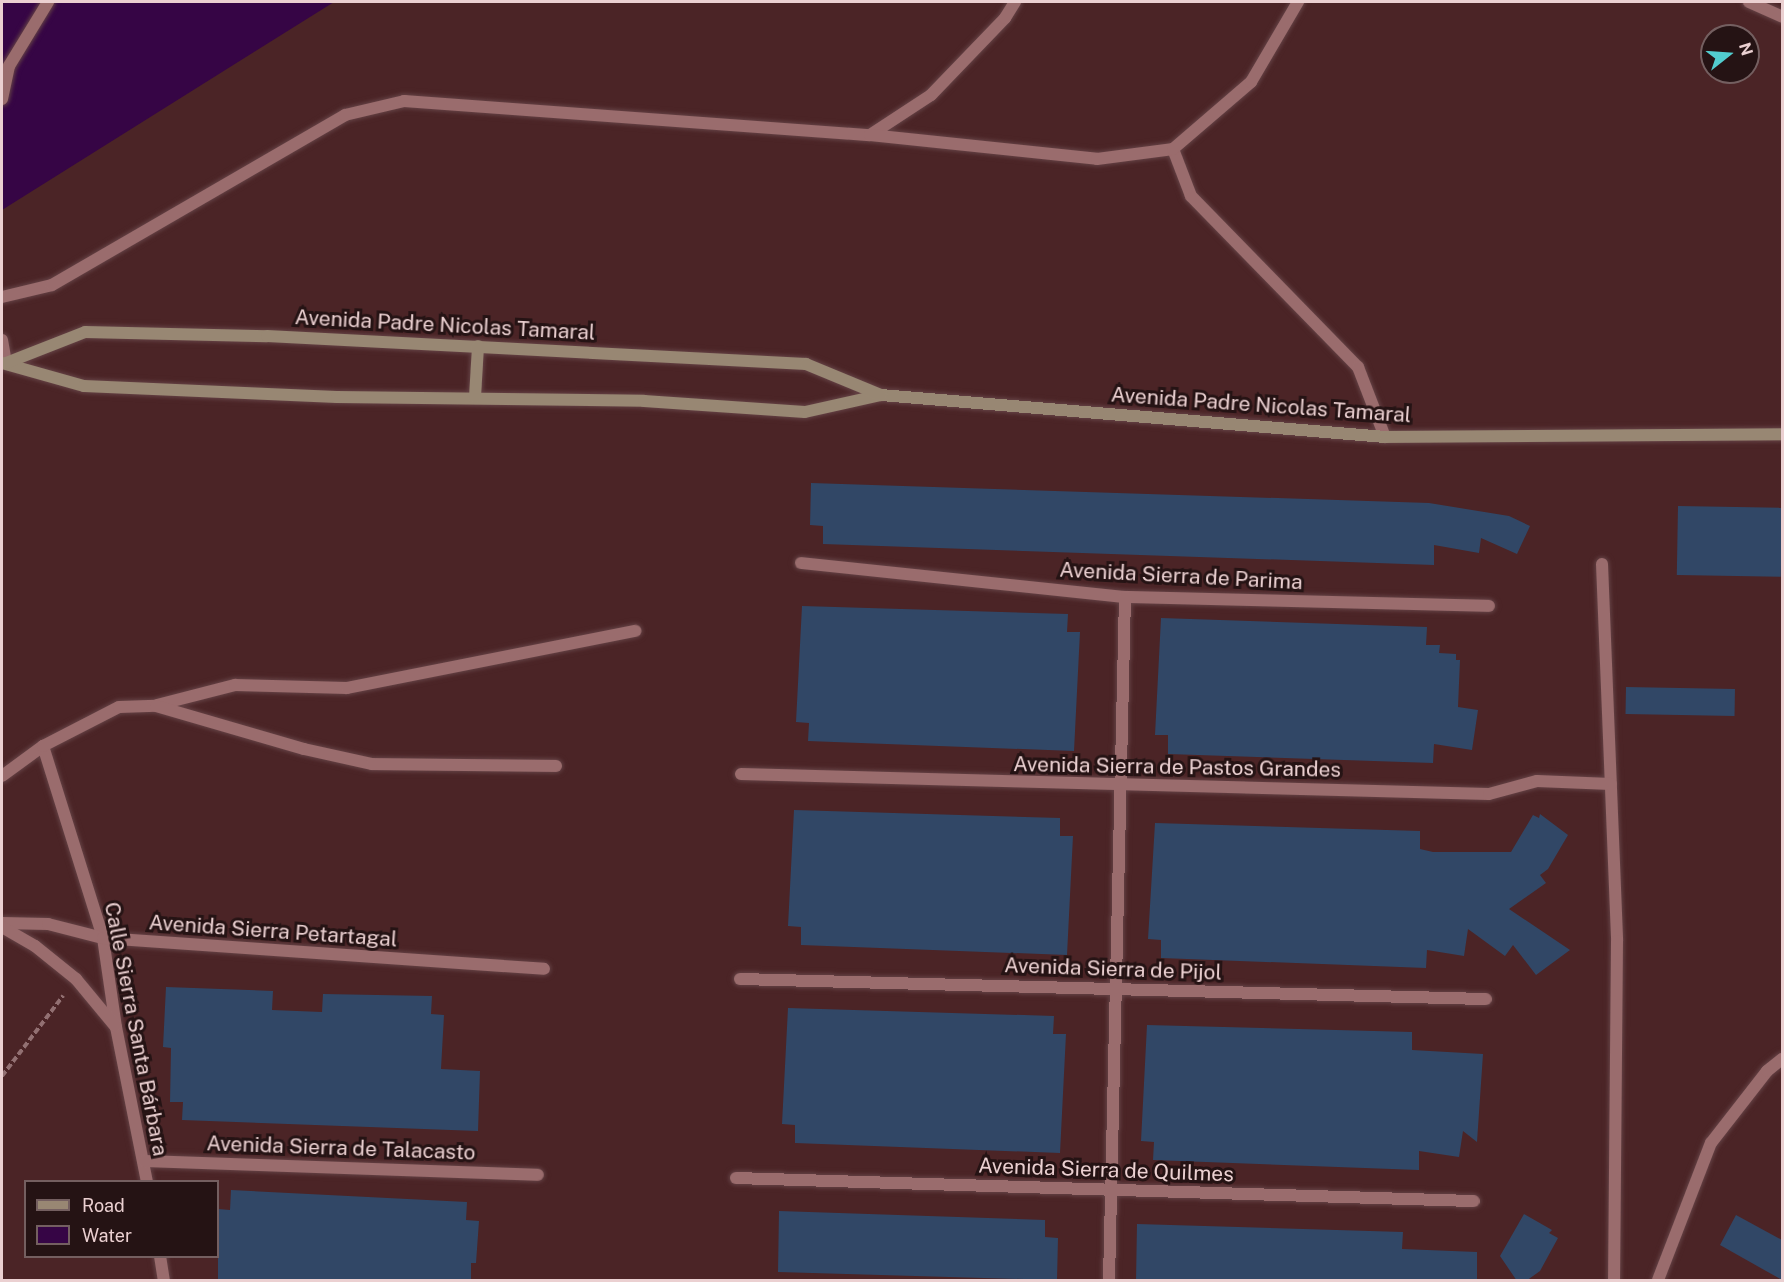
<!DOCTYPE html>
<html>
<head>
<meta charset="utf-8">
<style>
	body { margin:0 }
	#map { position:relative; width:1784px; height:1282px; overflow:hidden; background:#4b2426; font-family:"Public Sans",sans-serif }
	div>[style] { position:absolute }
	.water>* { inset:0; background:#360545 }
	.building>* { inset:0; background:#314766; transform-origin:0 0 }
	.path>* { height:4px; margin-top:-2px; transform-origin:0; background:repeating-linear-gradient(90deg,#927072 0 6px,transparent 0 9px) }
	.roads { filter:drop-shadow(0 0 2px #644245) drop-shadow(0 0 2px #644245) }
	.street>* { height:12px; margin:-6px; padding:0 6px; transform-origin:6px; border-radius:6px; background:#9a6c6d }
	.secondary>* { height:12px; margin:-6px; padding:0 6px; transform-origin:6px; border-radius:6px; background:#988773 }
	span { translate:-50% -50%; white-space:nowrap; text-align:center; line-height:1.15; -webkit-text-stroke:6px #251314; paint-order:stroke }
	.street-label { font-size:21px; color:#ebd0d1 }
	.frame { position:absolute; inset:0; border:3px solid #ebd0d1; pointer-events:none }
	.legend { position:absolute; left:24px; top:1180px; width:195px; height:78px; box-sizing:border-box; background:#251314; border:2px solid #745f60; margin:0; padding:8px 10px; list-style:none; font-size:18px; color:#ebd0d1 }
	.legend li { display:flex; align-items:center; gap:12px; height:30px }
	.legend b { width:30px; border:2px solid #745f60 }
	.north { position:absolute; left:1700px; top:24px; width:60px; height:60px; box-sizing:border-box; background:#251314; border:2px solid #745f60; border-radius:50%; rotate:73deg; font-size:16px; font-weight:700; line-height:24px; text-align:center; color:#ebd0d1 }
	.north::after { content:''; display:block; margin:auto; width:21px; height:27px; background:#52cdcf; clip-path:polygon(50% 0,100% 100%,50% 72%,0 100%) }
</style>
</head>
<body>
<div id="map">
	<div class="water">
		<div style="clip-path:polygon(2px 2px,334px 2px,2px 210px)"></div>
	</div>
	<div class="building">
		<div style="clip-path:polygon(811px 483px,1429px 503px,1509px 516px,1530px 526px,1517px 554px,1481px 538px,1479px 553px,1434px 545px,1434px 565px,823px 544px,823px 526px,810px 525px)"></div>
		<div style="left:1678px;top:506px;width:104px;height:69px;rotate:1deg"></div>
		<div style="clip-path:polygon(802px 606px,1068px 614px,1067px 632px,1080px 632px,1074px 751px,808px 741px,809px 723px,796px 722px)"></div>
		<div style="clip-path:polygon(1161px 618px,1427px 627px,1426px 645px,1440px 645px,1439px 653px,1456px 654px,1456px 660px,1460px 660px,1458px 707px,1478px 710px,1472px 750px,1434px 744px,1433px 763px,1168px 754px,1168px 735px,1155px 735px)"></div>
		<div style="left:1626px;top:687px;width:109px;height:27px;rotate:1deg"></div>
		<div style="clip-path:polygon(794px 810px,1060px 818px,1060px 836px,1073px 836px,1067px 955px,801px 945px,801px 927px,788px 926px)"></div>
		<div style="clip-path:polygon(1540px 814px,1568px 835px,1548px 869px,1540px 875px,1546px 883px,1509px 909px,1570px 950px,1536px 975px,1513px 945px,1505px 956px,1468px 929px,1464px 956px,1427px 950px,1426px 968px,1161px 958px,1161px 940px,1148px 939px,1155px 823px,1420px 831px,1420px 849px,1433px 852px,1511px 852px,1533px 815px,1539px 818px)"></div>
		<div style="clip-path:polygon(166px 987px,273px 991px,272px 1010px,322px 1012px,323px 994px,432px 996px,431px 1014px,444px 1015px,441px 1069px,480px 1071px,478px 1131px,182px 1120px,183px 1102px,170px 1102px,171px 1048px,163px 1047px)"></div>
		<div style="clip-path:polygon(788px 1008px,1054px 1016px,1053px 1034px,1066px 1034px,1060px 1153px,795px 1143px,795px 1125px,782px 1124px)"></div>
		<div style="clip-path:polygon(1147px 1025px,1412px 1032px,1412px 1050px,1483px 1054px,1477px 1142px,1463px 1131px,1459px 1157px,1419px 1151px,1419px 1170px,1153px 1160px,1154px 1142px,1141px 1141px)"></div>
		<div style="clip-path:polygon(231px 1190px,467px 1202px,466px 1220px,479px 1221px,476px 1263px,471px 1263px,471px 1281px,218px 1281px,218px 1209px,230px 1210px)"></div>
		<div style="clip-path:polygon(779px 1211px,1045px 1220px,1045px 1237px,1058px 1238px,1057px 1280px,778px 1272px)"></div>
		<div style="clip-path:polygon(1524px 1214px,1552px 1230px,1549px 1233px,1558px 1238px,1540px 1271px,1526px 1281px,1517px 1281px,1500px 1256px)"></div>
		<div style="clip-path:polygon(1736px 1215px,1782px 1240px,1782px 1280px,1720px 1245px)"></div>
		<div style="clip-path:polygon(1137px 1224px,1403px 1232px,1402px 1249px,1477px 1252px,1477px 1281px,1136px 1281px)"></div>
	</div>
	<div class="path">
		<div style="left:2px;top:1076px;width:101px;rotate:-52.7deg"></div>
	</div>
	<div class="roads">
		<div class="street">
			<div style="left:1749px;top:2px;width:36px;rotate:24deg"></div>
			<div style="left:2px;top:99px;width:34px;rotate:-78deg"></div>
			<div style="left:9px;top:66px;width:75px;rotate:-58.6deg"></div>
			<div style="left:870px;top:135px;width:73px;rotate:-33.3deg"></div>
			<div style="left:931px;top:95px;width:107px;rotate:-46.1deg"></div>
			<div style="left:1005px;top:18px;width:19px;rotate:-58deg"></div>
			<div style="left:1173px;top:149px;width:50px;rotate:69deg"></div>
			<div style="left:1191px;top:196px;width:239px;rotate:45.7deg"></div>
			<div style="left:1358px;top:367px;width:75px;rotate:68.9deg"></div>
			<div style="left:2px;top:297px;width:51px;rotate:-13.5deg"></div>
			<div style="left:52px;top:285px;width:339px;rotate:-30.1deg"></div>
			<div style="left:345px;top:115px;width:61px;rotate:-13.3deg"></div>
			<div style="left:404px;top:101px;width:467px;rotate:4.2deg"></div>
			<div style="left:870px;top:135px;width:228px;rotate:6deg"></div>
			<div style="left:1097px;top:159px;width:77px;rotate:-7.5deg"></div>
			<div style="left:1173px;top:149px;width:103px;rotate:-40.7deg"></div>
			<div style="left:1251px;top:82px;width:93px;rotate:-59.6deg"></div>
			<div style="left:2px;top:340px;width:23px;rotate:80deg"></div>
			<div style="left:801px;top:563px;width:326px;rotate:6deg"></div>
			<div style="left:1125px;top:597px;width:364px;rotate:1.4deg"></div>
			<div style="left:1602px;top:564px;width:377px;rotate:87.7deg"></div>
			<div style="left:1617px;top:941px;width:339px;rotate:90.5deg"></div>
			<div style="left:157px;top:705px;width:81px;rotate:-14.4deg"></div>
			<div style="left:235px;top:685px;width:112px;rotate:1.5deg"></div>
			<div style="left:347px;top:688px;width:294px;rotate:-11.2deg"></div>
			<div style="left:43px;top:746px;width:201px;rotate:72.6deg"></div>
			<div style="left:103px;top:938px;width:90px;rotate:81.7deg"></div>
			<div style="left:116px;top:1027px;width:158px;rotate:78.7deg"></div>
			<div style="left:741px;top:774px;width:748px;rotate:1.53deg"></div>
			<div style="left:1489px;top:794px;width:50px;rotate:-15.2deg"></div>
			<div style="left:1537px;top:781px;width:74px;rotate:2.3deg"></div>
			<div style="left:2px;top:776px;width:51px;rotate:-36.2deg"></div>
			<div style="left:43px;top:746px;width:85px;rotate:-27.2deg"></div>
			<div style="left:119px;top:707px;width:37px;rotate:-2deg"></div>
			<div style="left:156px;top:706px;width:154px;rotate:16.2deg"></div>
			<div style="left:304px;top:749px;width:70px;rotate:12.4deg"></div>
			<div style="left:372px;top:764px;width:184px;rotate:0.6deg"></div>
			<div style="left:2px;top:923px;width:46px;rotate:1.2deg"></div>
			<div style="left:48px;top:924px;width:57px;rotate:14.3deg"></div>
			<div style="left:103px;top:938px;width:442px;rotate:4deg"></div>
			<div style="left:2px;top:927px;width:38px;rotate:30deg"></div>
			<div style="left:35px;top:946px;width:53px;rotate:38.8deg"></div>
			<div style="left:76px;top:979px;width:61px;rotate:50.3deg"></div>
			<div style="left:740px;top:979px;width:746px;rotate:1.54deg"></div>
			<div style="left:144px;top:1161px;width:394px;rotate:2deg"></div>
			<div style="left:736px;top:1178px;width:738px;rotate:1.79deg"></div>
			<div style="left:160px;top:1256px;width:24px;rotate:81deg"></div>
			<div style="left:1109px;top:1280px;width:683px;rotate:-88.66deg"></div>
			<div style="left:1658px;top:1280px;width:147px;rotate:-68.9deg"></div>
			<div style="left:1711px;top:1143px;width:91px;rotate:-52.1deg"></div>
			<div style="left:1767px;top:1071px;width:19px;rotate:-39deg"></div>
		</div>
		<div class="secondary">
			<div style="left:2px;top:363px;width:85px;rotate:15.7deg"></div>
			<div style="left:84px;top:386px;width:253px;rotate:2.5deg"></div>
			<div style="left:337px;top:397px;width:307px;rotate:0.7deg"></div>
			<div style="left:644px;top:401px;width:161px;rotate:3.9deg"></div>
			<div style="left:805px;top:412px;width:78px;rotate:-12.6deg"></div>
			<div style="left:881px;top:395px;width:506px;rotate:4.76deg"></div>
			<div style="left:1385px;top:437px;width:397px;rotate:-0.4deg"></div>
			<div style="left:6px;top:363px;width:85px;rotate:-21.4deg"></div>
			<div style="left:85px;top:332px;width:182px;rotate:1.3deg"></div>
			<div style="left:267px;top:336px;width:540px;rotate:2.97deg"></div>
			<div style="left:806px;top:364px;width:81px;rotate:22.5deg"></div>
			<div style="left:475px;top:397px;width:51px;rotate:-86.6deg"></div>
		</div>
	</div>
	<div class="street-label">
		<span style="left:445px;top:325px;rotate:3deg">Avenida Padre Nicolas Tamaral</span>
		<span style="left:1261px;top:405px;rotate:4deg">Avenida Padre Nicolas Tamaral</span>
		<span style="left:1181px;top:576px;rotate:3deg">Avenida Sierra de Parima</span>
		<span style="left:1177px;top:767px;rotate:1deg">Avenida Sierra de Pastos Grandes</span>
		<span style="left:273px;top:931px;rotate:4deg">Avenida Sierra Petartagal</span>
		<span style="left:1113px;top:969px;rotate:2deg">Avenida Sierra de Pijol</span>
		<span style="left:136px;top:1029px;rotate:79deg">Calle Sierra Santa Bárbara</span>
		<span style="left:341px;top:1148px;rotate:2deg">Avenida Sierra de Talacasto</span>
		<span style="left:1106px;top:1170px;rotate:2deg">Avenida Sierra de Quilmes</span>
	</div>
	<div class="frame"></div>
	<ul class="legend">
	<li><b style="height:8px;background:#988773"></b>Road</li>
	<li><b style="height:16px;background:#360545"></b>Water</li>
	</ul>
	<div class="north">N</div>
</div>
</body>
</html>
